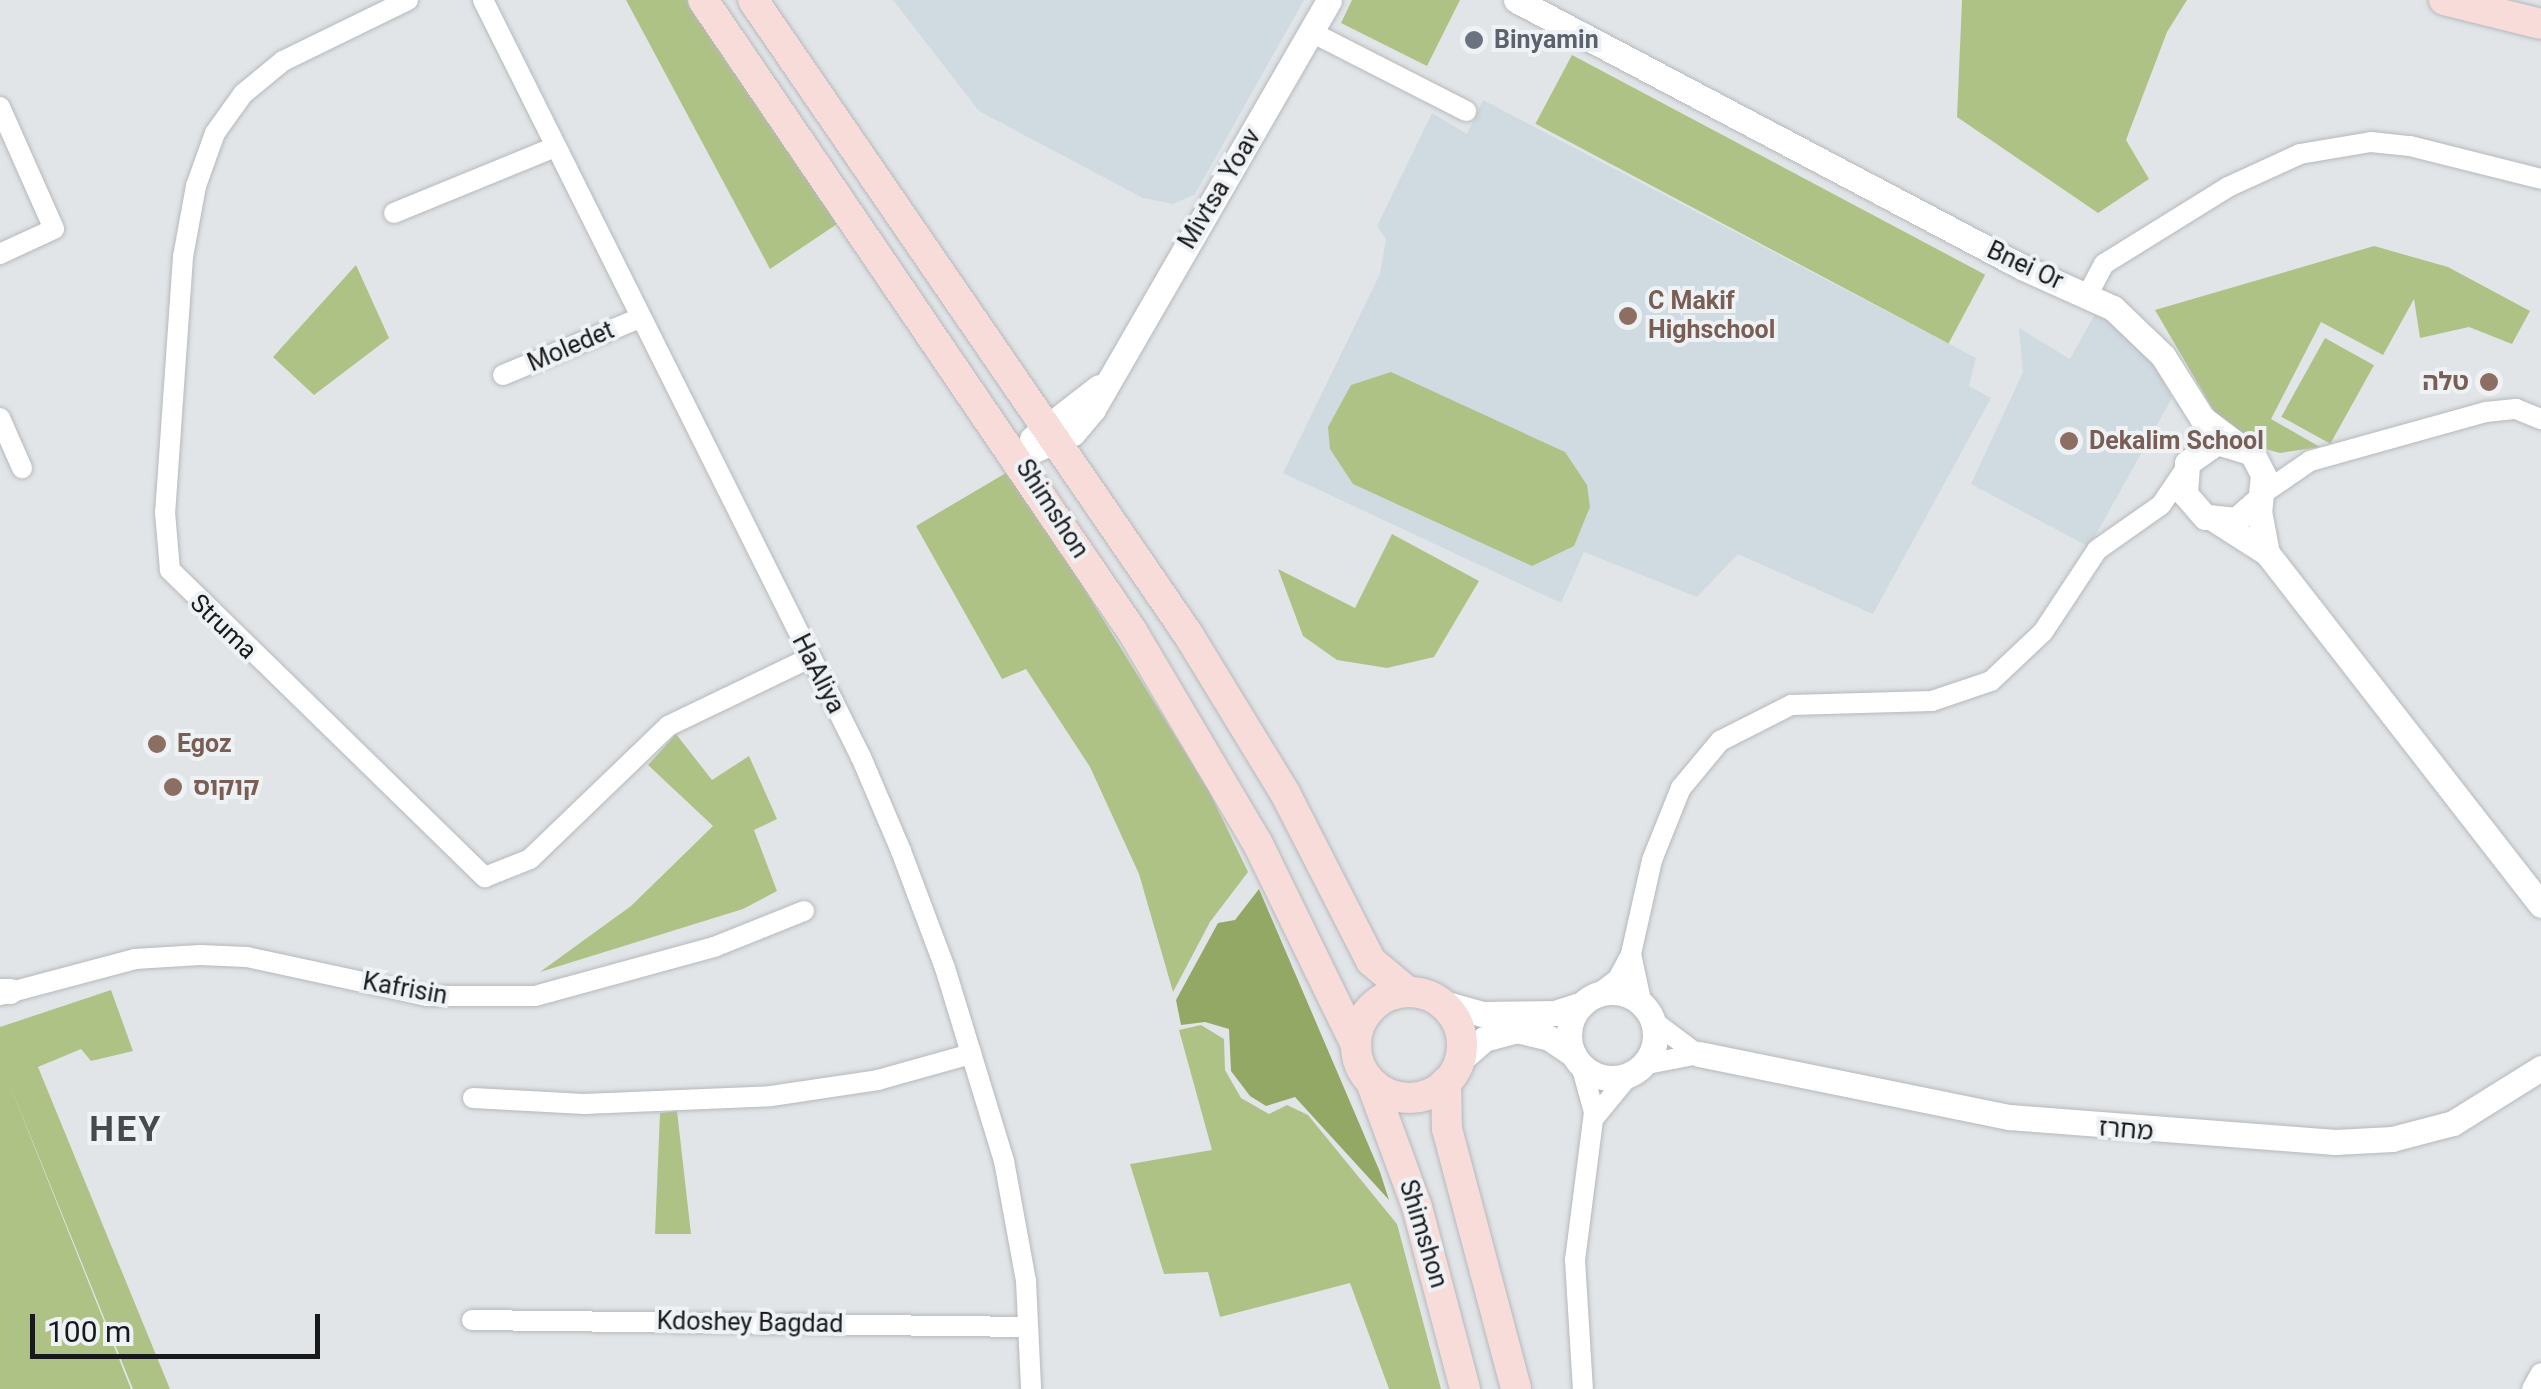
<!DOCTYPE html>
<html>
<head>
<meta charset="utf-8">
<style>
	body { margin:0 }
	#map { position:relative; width:2541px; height:1389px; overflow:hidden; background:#e2e5e8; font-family:Roboto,"Noto Sans Hebrew",sans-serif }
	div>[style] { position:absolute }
	.built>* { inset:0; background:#d0dae1 }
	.green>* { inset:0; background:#afc286; transform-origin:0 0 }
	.forest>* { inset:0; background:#94a865 }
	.roads { filter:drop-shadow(0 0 2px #b5b9bb) drop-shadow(0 0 2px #b5b9bb) }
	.minor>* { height:20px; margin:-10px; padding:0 10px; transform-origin:10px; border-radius:10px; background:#fff }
	.tertiary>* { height:25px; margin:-12.5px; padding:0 12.5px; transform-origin:12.5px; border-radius:12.5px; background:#fff }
	.tertiary>.ring { margin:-12.5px; padding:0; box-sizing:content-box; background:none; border:25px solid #fff; border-radius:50% }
	.secondary>* { height:30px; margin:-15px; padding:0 15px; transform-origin:15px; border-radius:15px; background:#f8dcd9 }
	.secondary>.ring { margin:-15px; padding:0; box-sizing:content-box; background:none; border:30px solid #f8dcd9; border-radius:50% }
	.dots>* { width:28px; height:28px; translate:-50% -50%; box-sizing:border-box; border:5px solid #eff2f5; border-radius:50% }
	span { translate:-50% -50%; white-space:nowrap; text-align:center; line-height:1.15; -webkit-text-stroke:8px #eff2f5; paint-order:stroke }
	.worship-label { font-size:25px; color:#5b616d; font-weight:700 }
	.left { translate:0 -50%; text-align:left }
	.street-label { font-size:25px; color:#18191a }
	.education-label { font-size:25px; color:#785e54; font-weight:700 }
	.right { translate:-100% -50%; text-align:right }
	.district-label { font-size:35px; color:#474a4c; font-weight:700; letter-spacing:2.5px }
	.scale { position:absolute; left:30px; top:1314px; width:290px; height:45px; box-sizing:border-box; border:5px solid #18191a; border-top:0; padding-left:12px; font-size:30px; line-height:35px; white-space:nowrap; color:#18191a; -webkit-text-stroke:8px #eff2f5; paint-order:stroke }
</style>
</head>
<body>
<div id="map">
	<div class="built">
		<div style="clip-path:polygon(893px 0,1304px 0,1195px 194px,1173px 204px,1143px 198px,979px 111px)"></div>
		<div style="clip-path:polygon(1483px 100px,1976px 358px,1969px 386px,1991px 398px,1873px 614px,1738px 554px,1697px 597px,1584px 552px,1561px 603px,1283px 473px,1380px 274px,1386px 239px,1377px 226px,1432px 113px,1467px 134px)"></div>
		<div style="clip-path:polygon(2097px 310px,2143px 342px,2172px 398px,2089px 547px,1971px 484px,2023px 372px,2019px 328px,2070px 359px)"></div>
	</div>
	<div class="green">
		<div style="clip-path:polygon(626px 0,689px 0,840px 222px,770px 269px)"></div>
		<div style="clip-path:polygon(1352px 0,1460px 0,1427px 66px,1341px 23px)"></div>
		<div style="clip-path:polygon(1962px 0,2187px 0,2167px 32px,2126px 140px,2149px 179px,2098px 213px,1957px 117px)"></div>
		<div style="left:1572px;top:55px;width:468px;height:78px;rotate:28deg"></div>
		<div style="clip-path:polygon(2374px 246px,2448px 267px,2530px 311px,2512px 344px,2469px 327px,2420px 338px,2414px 299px,2383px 355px,2321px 322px,2271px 419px,2320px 447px,2280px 453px,2251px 445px,2221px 423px,2155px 310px)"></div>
		<div style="clip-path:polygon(356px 265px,389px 338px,314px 395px,273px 357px)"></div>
		<div style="left:2325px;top:338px;width:56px;height:90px;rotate:29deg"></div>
		<div style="clip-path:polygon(1391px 372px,1565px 452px,1587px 485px,1590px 507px,1574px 546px,1532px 566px,1353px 484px,1330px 449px,1328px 427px,1351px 385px)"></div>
		<div style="clip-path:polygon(1011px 470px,1209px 791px,1248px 872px,1210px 922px,1173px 992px,1139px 874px,1090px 767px,1026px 669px,1002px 679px,916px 526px)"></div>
		<div style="clip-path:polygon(1392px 534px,1479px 581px,1434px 657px,1387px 668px,1337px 660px,1303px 636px,1278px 569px,1355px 608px)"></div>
		<div style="clip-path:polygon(676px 734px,712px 780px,749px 756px,777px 819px,754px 830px,777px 891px,743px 909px,540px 972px,631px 906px,713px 826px,648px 765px)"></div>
		<div style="clip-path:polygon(111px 990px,133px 1051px,91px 1061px,81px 1049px,38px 1067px,170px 1389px,133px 1389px,7px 1078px,131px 1389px,0 1389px,0 1027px)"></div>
		<div style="clip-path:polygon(1201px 1025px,1224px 1039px,1225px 1070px,1241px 1098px,1269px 1114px,1287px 1105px,1308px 1115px,1397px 1224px,1441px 1389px,1389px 1389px,1350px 1283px,1220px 1317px,1208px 1272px,1164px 1274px,1130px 1164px,1212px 1150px,1179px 1030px)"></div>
		<div style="clip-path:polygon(677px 1111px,691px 1234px,655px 1234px,660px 1113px)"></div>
	</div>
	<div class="forest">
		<div style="clip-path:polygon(1259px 889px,1380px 1172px,1389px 1200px,1295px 1097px,1266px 1106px,1250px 1096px,1231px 1071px,1229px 1029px,1205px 1022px,1181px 1025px,1176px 1000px,1218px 923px,1235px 920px)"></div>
	</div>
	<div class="roads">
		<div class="minor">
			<div style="left:408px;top:0;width:139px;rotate:154deg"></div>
			<div style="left:283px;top:61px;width:52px;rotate:140.5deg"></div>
			<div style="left:243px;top:94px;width:48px;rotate:125.7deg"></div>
			<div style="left:215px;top:133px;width:56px;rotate:109.7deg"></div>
			<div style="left:196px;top:186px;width:72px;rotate:100.4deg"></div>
			<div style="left:183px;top:257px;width:256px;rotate:94deg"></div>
			<div style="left:165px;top:512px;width:58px;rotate:85.1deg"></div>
			<div style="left:170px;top:570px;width:440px;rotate:44.3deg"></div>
			<div style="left:485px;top:877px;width:48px;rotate:-21.8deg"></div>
			<div style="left:530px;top:859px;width:192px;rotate:-43.9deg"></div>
			<div style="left:668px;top:726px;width:157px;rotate:-25.7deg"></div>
			<div style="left:483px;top:0;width:846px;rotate:63.47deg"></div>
			<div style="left:861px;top:757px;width:102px;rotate:66.9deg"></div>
			<div style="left:901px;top:851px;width:125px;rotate:69.4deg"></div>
			<div style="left:945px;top:968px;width:202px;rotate:73deg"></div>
			<div style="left:1004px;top:1161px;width:122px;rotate:79.6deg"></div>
			<div style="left:1026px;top:1281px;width:108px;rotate:87.3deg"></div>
			<div style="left:1313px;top:33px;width:172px;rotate:27deg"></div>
			<div style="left:0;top:107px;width:133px;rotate:66.1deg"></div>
			<div style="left:54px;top:229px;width:60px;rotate:155.2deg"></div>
			<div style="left:394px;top:213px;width:174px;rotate:-22.3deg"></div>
			<div style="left:2088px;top:294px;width:34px;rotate:-62deg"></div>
			<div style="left:2104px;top:264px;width:146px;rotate:-31.8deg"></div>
			<div style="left:2228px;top:187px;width:79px;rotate:-24.6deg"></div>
			<div style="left:2300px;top:154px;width:72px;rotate:-9.6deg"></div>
			<div style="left:2371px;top:142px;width:39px;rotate:6deg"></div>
			<div style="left:2410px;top:146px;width:135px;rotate:14.1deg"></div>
			<div style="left:503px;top:375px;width:148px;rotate:-22.6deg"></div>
			<div style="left:0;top:418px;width:55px;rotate:66.3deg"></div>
			<div style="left:2262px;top:494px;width:58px;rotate:-34.5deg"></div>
			<div style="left:2310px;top:461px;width:183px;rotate:-15.6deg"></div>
			<div style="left:2486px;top:412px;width:30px;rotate:-6deg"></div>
			<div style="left:2516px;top:409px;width:27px;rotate:22deg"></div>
			<div style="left:1598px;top:994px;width:25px;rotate:-37deg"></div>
			<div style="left:1618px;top:979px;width:26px;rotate:-62deg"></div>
			<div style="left:0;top:995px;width:140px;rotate:-14.9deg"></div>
			<div style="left:135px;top:959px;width:65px;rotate:-3.5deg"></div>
			<div style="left:200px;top:955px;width:47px;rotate:2.4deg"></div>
			<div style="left:247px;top:957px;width:184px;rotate:12.2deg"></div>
			<div style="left:427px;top:996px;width:108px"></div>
			<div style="left:535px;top:996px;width:186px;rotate:-15.3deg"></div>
			<div style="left:714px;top:947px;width:97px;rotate:-21.8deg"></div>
			<div style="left:1642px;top:1005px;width:52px;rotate:-102.2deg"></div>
			<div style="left:1631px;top:954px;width:96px;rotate:-77.4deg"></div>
			<div style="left:1652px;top:860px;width:78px;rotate:-68.1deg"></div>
			<div style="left:1681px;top:788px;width:61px;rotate:-50.3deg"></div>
			<div style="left:1720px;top:741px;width:80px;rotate:-26.9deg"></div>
			<div style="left:1791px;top:705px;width:141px;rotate:-1.6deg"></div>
			<div style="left:1932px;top:701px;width:62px;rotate:-18.7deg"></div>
			<div style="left:1991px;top:681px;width:71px;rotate:-43.3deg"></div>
			<div style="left:2043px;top:632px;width:98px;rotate:-56.6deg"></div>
			<div style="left:2097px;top:550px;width:78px;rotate:-35.1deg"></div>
			<div style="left:2161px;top:505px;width:41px;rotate:-55.9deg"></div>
			<div style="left:1653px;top:1021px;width:55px;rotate:36.9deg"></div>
			<div style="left:1581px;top:1065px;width:49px;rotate:74.5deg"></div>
			<div style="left:1594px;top:1112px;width:149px;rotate:97.3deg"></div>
			<div style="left:1575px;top:1260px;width:129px;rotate:86.5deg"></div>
			<div style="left:1642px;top:1065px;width:58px;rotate:-10.9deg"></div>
			<div style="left:473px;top:1098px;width:111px;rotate:3.1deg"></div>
			<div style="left:584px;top:1104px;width:187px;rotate:-2.4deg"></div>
			<div style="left:771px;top:1096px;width:108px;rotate:-8.5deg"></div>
			<div style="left:878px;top:1080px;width:97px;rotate:-15.6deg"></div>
			<div style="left:1594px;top:1118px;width:58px;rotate:-50.6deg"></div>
			<div style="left:472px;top:1320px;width:556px;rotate:0.72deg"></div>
			<div style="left:2532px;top:1389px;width:18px;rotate:-61deg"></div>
		</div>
		<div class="tertiary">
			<div style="left:1516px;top:0;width:572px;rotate:27.82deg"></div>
			<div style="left:2022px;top:267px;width:100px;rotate:24.3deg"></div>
			<div style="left:2113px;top:308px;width:69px;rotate:43.8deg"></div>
			<div style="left:2163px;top:356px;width:73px;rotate:57.8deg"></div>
			<div style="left:2202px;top:418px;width:41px;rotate:37.1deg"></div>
			<div style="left:1032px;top:439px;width:85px;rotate:-37.8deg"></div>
			<div style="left:1018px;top:457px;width:60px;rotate:-23.6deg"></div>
			<div style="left:1073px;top:433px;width:31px;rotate:-50deg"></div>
			<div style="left:1093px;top:409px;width:472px;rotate:-60deg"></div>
			<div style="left:2259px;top:500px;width:30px;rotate:139deg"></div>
			<div style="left:2236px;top:520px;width:31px;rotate:-174deg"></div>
			<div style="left:2205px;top:517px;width:30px;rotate:-131deg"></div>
			<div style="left:2185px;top:494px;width:31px;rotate:-86deg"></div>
			<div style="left:2187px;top:463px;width:37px;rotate:-35deg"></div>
			<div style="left:2217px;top:442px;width:37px;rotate:17deg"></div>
			<div style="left:2252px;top:453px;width:25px;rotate:63deg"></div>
			<div style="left:2263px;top:475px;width:36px;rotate:96deg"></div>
			<div style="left:2259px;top:511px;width:43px;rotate:79.2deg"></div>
			<div style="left:2217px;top:521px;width:59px;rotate:32.6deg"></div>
			<div style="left:2267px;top:553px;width:446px;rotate:52.1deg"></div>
			<div style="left:0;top:991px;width:10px"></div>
			<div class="ring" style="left:1569px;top:992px;width:61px;height:61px"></div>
			<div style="left:1440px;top:1002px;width:44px;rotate:15.9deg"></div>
			<div style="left:1482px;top:1014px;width:73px;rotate:-0.8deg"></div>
			<div style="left:1555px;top:1013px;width:28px;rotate:-18deg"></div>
			<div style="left:1699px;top:1054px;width:316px;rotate:11.5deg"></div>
			<div style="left:2009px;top:1117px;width:327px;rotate:4.4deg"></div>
			<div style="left:2335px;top:1142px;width:57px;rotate:-3deg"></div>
			<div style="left:2392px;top:1139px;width:63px;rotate:-14.7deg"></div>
			<div style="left:2453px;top:1123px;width:104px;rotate:-32deg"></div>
			<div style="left:1459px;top:1061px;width:33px;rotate:-41deg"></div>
			<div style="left:1484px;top:1039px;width:34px;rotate:-15deg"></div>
			<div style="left:1517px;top:1030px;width:33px;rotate:14deg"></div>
			<div style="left:1549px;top:1038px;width:29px;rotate:34deg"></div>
		</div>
		<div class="secondary">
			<div style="left:703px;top:0;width:763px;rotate:55.79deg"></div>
			<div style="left:1132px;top:631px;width:245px;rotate:59.4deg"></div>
			<div style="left:1257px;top:842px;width:226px;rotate:64deg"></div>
			<div style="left:753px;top:0;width:769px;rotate:55.55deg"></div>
			<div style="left:1188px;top:634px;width:186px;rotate:58.6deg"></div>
			<div style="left:1285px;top:793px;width:189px;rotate:62.9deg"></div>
			<div style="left:1371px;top:961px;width:48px;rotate:40deg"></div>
			<div style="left:2444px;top:0;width:100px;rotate:13.9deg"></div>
			<div class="ring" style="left:1356px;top:992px;width:76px;height:76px"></div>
			<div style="left:1371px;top:1082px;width:133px;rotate:69.8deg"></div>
			<div style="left:1417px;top:1207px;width:188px;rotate:75.2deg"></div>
			<div style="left:1446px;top:1082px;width:47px;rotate:88.8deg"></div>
			<div style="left:1447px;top:1129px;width:269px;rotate:75.1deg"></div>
		</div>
	</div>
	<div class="dots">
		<div style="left:1474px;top:40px;background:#6b7280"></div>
		<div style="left:1628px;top:316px;background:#8d6e63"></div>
		<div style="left:2489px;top:382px;background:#8d6e63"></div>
		<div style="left:2069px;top:441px;background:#8d6e63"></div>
		<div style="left:157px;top:744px;background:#8d6e63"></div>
		<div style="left:173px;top:787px;background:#8d6e63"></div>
	</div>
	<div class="worship-label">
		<span class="left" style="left:1494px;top:40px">Binyamin</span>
	</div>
	<div class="street-label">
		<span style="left:1220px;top:189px;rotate:-59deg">Mivtsa Yoav</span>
		<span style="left:2025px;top:266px;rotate:25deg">Bnei Or</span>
		<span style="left:571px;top:347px;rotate:-23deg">Moledet</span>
		<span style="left:1052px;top:509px;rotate:57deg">Shimshon</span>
		<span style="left:223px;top:627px;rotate:44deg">Struma</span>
		<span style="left:818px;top:674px;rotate:63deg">HaAliya</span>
		<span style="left:405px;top:989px;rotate:10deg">Kafrisin</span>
		<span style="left:2126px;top:1130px;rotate:5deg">מחרז</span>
		<span style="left:1423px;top:1234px;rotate:73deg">Shimshon</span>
		<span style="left:750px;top:1323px;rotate:1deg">Kdoshey Bagdad</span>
	</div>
	<div class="education-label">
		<span class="left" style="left:1648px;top:316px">C Makif<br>Highschool</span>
		<span class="right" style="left:2469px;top:382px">טלה</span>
		<span class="left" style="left:2089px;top:441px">Dekalim School</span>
		<span class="left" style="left:177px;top:744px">Egoz</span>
		<span class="left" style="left:193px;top:787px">קוקוס</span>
	</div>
	<div class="district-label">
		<span style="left:126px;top:1130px">HEY</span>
	</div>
	<div class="scale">100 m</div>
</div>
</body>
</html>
